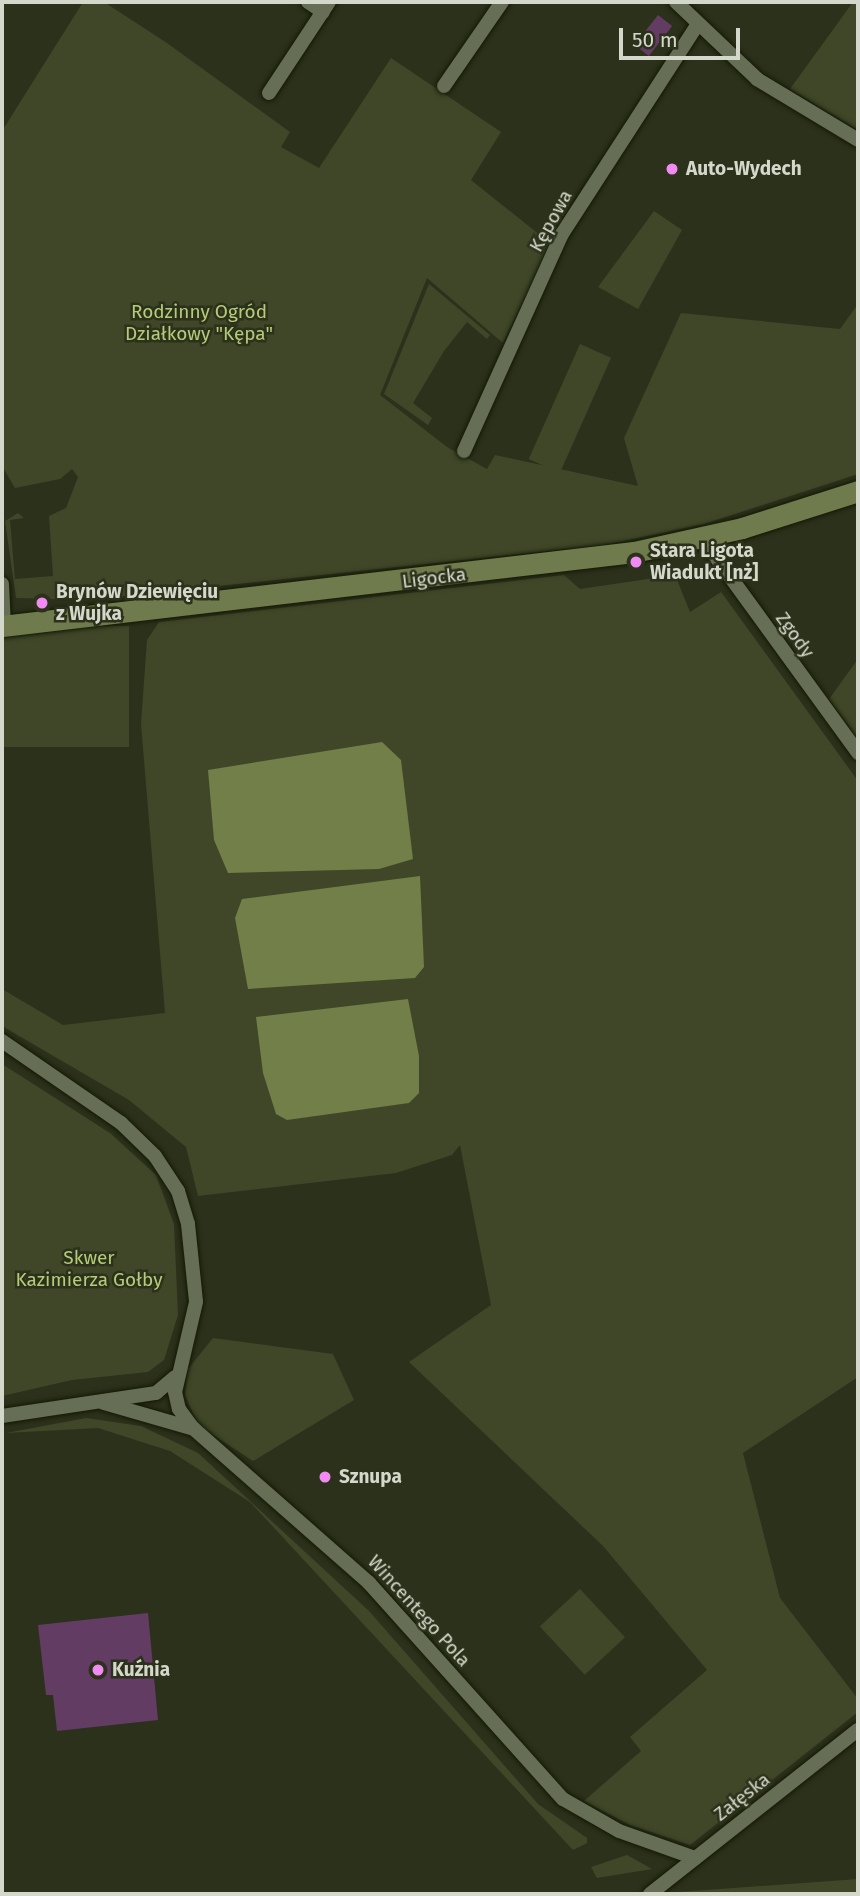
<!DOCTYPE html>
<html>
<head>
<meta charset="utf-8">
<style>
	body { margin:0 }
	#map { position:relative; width:860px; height:1896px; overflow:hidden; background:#2c311b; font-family:"Fira Sans",sans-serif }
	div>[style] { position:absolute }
	.green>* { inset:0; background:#3f4728; transform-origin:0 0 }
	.water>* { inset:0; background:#727f48 }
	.building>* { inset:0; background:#633c64; transform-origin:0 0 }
	.roads { filter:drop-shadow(0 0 2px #141905) drop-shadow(0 0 2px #141905) }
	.street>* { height:14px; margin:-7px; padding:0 7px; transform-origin:7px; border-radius:7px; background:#676e56 }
	.secondary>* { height:21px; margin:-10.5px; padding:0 10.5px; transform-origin:10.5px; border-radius:10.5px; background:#707b4d }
	.dots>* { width:19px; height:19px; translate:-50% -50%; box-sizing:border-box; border:4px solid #2c311b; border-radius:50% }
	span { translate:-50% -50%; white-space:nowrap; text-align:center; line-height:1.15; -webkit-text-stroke:5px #2c311b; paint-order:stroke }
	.poi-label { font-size:19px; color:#d4d8ca; font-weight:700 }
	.left { translate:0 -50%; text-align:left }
	.street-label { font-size:19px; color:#d4d8ca }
	.park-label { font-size:19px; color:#b6cb78 }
	.frame { position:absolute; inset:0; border:4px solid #d4d8ca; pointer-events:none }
	.scale { position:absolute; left:619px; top:28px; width:121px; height:32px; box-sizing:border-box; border:4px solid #d4d8ca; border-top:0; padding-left:9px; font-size:21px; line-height:24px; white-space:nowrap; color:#d4d8ca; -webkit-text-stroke:5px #2c311b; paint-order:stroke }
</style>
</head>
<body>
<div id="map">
	<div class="green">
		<div style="clip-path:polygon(83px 2px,104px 2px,167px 43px,290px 132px,281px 147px,319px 168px,391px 58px,501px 132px,471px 180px,551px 244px,503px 343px,427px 278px,380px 395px,447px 447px,487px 469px,495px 455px,638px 486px,624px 438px,681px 313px,840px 329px,858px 304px,858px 474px,704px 524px,604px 545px,88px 600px,16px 598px,5px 521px,18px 513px,24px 518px,10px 520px,15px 579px,53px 576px,49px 516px,66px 508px,78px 477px,72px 469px,60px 479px,15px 488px,2px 466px,2px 131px)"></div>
		<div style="clip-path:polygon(853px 2px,858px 2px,858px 130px,790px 89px)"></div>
		<div style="clip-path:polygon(654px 211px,682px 230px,638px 309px,598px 287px)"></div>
		<div style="clip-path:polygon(429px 284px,490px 335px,487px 339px,467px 322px,444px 351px,413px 403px,432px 418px,428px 425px,384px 394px)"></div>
		<div style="left:580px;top:344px;width:34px;height:126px;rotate:24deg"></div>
		<div style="clip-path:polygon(564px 575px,580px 589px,675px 575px,690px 612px,721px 592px,858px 781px,858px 1377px,743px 1453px,780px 1598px,858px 1699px,858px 1712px,690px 1845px,630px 1825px,584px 1801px,641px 1751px,630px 1737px,707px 1670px,603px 1546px,409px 1362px,491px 1305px,460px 1145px,452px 1155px,396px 1173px,198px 1196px,186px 1147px,129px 1100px,2px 1026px,2px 989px,63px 1025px,165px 1013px,141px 724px,147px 640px,159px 622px)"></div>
		<div style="left:129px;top:626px;width:121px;height:128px;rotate:90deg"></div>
		<div style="clip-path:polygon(858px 659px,858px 739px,829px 699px)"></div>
		<div style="clip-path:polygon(2px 1064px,110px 1133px,156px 1175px,174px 1224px,178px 1315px,164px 1360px,148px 1372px,72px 1380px,2px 1396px)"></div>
		<div style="clip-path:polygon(213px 1338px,333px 1354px,354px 1400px,253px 1461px,198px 1425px,185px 1395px,188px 1369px)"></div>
		<div style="clip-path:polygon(86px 1418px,141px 1426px,198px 1453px,369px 1611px,538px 1804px,587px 1838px,587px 1843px,573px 1850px,250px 1502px,170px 1451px,98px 1428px,6px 1433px)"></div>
		<div style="left:580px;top:1589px;width:66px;height:55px;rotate:47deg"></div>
		<div style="clip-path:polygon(627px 1855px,652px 1869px,597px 1878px,591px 1867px)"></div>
		<div style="clip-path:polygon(858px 1879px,858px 1894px,675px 1894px,678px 1892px)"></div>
	</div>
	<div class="water">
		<div style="clip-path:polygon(382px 742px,401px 760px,413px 859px,379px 869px,228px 873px,214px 840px,208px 770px)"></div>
		<div style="clip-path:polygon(420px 876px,424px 967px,415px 978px,248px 989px,235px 918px,242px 899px)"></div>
		<div style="clip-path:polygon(408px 999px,419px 1056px,419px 1093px,409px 1103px,287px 1120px,276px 1114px,263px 1073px,256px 1017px)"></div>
	</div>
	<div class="building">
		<div style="left:658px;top:15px;width:18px;height:38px;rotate:38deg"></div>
		<div style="clip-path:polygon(148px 1613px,158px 1720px,57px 1731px,53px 1695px,46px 1695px,38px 1625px)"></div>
	</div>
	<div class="roads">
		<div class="street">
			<div style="left:308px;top:2px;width:18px;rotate:34deg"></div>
			<div style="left:676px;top:2px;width:112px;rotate:43.5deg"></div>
			<div style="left:757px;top:79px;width:118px;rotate:31.1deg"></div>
			<div style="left:444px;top:86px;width:102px;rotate:-55.4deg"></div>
			<div style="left:269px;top:93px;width:109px;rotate:-56.6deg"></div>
			<div style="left:464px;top:451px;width:238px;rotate:-65.7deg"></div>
			<div style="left:562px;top:234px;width:250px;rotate:-57.1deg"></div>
			<div style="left:702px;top:538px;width:266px;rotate:54deg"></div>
			<div style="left:2px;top:584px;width:42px;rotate:87.3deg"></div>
			<div style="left:2px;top:1041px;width:145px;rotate:34.6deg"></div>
			<div style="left:121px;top:1123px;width:47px;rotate:44.1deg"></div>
			<div style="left:155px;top:1156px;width:42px;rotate:56.7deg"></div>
			<div style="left:178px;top:1191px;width:34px;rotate:73deg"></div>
			<div style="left:188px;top:1224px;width:78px;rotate:84.1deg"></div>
			<div style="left:196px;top:1302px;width:92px;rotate:103.1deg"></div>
			<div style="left:175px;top:1392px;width:17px;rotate:77deg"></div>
			<div style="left:179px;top:1409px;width:24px;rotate:54deg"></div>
			<div style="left:104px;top:1403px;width:94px;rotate:16.1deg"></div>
			<div style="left:194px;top:1429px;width:233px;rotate:41.3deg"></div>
			<div style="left:369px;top:1583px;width:290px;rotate:48.1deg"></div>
			<div style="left:563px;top:1799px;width:64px;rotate:29.7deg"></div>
			<div style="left:619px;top:1831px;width:81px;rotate:19.6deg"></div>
			<div style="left:2px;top:1416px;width:156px;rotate:-8.5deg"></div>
			<div style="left:156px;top:1393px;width:25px;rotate:-40deg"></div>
			<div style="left:650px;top:1894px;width:265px;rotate:-38.3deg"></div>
		</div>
		<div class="secondary">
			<div style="left:2px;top:626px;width:636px;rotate:-6.68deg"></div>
			<div style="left:634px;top:552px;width:111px;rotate:-12.5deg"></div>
			<div style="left:742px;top:528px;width:122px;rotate:-17.7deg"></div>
		</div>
	</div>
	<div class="dots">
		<div style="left:672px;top:169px;background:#f28af3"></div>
		<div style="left:636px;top:562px;background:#f28af3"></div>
		<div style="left:42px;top:603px;background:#f28af3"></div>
		<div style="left:325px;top:1477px;background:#f28af3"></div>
		<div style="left:98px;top:1670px;background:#f28af3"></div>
	</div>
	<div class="poi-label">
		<span class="left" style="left:686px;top:169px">Auto-Wydech</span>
		<span class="left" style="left:650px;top:562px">Stara Ligota<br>Wiadukt [nż]</span>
		<span class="left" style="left:56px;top:603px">Brynów Dziewięciu<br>z Wujka</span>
		<span class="left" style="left:339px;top:1477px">Sznupa</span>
		<span class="left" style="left:112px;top:1670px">Kuźnia</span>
	</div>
	<div class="street-label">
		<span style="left:551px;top:221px;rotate:-61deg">Kępowa</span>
		<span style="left:434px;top:578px;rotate:-7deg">Ligocka</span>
		<span style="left:795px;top:635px;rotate:54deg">Zgody</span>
		<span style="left:419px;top:1611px;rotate:48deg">Wincentego Pola</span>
		<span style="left:742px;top:1797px;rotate:-38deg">Załęska</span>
	</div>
	<div class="park-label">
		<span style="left:199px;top:323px">Rodzinny Ogród<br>Działkowy "Kępa"</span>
		<span style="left:89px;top:1269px">Skwer<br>Kazimierza Gołby</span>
	</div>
	<div class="frame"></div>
	<div class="scale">50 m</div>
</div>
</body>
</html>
